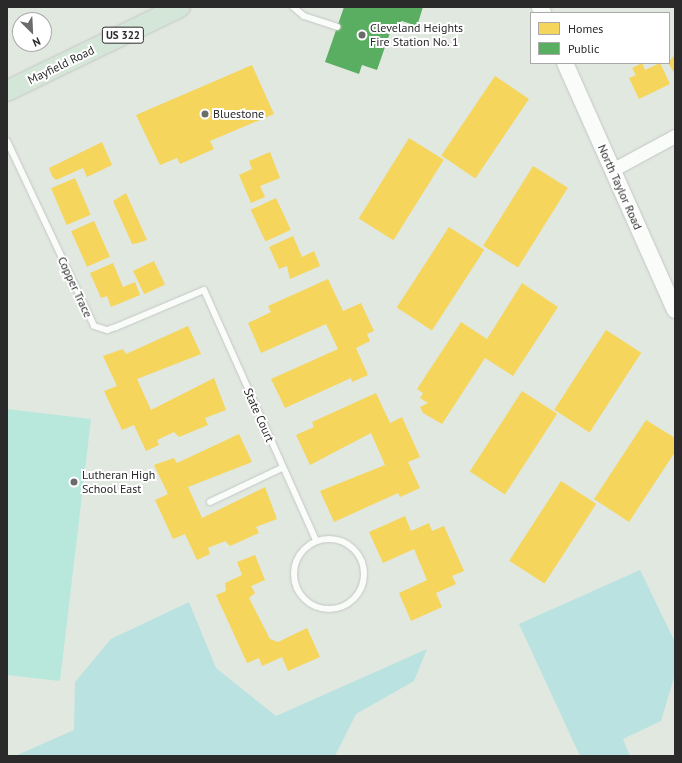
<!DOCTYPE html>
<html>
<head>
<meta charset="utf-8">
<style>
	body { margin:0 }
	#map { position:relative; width:682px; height:763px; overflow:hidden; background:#e0e8e0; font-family:"PT Sans",sans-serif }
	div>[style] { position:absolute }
	.green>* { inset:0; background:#bae2e1 }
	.pitch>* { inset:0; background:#b8e8dc }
	.homes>* { inset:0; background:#f6d55c; transform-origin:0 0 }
	.public>* { inset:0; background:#5aae61 }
	.roads { filter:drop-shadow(0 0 1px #c5c6c5) drop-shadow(0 0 1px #c5c6c5) }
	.service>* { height:6px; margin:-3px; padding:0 3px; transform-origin:3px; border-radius:3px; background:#fafcfa }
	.service>.ring { margin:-3px; padding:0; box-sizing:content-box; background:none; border:6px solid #fafcfa; border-radius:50% }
	.minor>* { height:13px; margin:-6.5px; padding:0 6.5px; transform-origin:6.5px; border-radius:6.5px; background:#fafcfa }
	.tertiary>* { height:16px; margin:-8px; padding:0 8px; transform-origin:8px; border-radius:8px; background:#fafcfa }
	.primary>* { height:20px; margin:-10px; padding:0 10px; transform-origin:10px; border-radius:10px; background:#d4e6d7 }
	.dots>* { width:11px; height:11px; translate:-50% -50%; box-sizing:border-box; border:2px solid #fff; border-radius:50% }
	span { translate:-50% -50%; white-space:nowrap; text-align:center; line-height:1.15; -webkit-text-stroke:4px #fff; paint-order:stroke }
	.shield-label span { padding:1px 3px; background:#fff; border:1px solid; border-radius:3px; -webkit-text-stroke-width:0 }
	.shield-label { font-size:11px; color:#2a2a2a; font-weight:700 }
	.poi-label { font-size:12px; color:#2a2a2a }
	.left { translate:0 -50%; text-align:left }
	.street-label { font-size:12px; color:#2a2a2a }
	.frame { position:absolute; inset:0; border:8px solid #2a2a2a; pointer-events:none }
	.legend { position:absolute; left:530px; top:12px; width:140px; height:52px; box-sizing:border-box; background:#fff; border:1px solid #aaa; margin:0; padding:5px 7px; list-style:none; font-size:12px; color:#2a2a2a }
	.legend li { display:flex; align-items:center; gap:8px; height:20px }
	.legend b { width:20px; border:1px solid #aaa }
	.north { position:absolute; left:12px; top:12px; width:40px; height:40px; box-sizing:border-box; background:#fff; border:1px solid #aaa; border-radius:50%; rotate:156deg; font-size:11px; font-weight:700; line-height:16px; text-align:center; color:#2a2a2a }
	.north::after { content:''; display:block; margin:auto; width:14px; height:18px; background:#6a6c6a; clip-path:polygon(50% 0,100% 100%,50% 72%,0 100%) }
</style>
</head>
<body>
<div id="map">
	<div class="green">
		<div style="clip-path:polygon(640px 570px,675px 642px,675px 674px,661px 721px,623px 739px,630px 756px,580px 756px,519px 624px)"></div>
		<div style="clip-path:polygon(189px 602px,216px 668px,276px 716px,427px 649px,414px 681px,356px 714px,335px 756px,15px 756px,74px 730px,75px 682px,111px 639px)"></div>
	</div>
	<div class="pitch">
		<div style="clip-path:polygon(7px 409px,91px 419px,60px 681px,7px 675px)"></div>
	</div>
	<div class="homes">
		<div style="clip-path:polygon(675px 54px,675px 74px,668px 63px)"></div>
		<div style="clip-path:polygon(642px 63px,645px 70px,660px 63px,670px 84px,639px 99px,629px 78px,636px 75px,632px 68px)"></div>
		<div style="clip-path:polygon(252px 65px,274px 114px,210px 141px,214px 149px,180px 164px,177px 158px,160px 165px,136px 115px)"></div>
		<div style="left:495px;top:76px;width:41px;height:96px;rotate:34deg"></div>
		<div style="left:409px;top:138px;width:41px;height:95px;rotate:32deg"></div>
		<div style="clip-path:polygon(102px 142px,112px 165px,87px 177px,83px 168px,56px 180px,52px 176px,49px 168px)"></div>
		<div style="clip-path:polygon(270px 152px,280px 178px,260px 186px,265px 197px,251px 203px,239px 175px,252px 169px,249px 161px)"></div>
		<div style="left:533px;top:166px;width:41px;height:94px;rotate:32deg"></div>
		<div style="left:75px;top:178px;width:40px;height:26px;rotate:67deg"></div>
		<div style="clip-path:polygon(126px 193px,147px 240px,138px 243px,132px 244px,113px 201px)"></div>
		<div style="left:276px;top:198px;width:35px;height:28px;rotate:65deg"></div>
		<div style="left:94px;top:221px;width:39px;height:25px;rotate:66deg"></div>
		<div style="left:449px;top:227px;width:42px;height:96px;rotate:33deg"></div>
		<div style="clip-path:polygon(293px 236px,302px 257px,314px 251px,320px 266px,290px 279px,287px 266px,279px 269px,269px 247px)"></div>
		<div style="left:154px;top:261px;width:26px;height:23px;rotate:65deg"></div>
		<div style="clip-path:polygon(113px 263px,123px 287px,135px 282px,140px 295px,111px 307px,107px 296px,101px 298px,90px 273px)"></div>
		<div style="clip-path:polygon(328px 279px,343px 311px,361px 303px,374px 331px,367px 334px,370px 341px,356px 348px,368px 375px,352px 382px,351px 378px,285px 408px,271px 379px,338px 349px,326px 324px,261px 353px,248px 323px,271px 312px,268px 306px)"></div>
		<div style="clip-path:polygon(522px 283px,558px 307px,513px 376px,485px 358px,442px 424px,423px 413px,420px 407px,428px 403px,420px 398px,423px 393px,417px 389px,461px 322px,487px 339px)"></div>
		<div style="clip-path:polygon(188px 326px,201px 354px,137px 379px,151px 410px,214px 378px,226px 410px,205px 418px,208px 425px,179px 437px,174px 432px,157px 440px,159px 445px,146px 451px,134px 425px,122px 430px,104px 391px,117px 386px,103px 356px,123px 349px,126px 354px)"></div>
		<div style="left:606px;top:330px;width:42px;height:95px;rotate:33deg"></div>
		<div style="left:522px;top:391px;width:42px;height:96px;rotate:33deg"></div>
		<div style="clip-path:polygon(376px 393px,390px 423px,402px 417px,420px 457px,408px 462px,420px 488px,400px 497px,398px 493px,334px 522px,320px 491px,385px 465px,371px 433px,310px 465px,296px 435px,314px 427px,312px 422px)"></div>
		<div style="clip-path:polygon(646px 420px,675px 438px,675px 452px,629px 522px,594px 499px)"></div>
		<div style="clip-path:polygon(239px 434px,252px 462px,188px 487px,202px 518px,265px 487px,277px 519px,256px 527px,259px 533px,230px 546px,225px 541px,208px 548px,210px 554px,197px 560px,185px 534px,173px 539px,155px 500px,168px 494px,154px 465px,174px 458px,177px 463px)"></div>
		<div style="left:561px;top:481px;width:42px;height:95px;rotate:33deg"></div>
		<div style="clip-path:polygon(405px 516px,411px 531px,429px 523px,432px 531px,444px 526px,464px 571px,452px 576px,456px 584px,436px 593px,442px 607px,411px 621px,399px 593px,427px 580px,414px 549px,383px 563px,369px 532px)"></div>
		<div style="clip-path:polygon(255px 555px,265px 580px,251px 586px,255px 593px,249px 598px,270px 639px,278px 642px,307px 628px,320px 657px,288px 671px,282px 657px,262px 666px,259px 658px,247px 663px,216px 595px,226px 591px,225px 583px,242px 575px,237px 562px)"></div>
	</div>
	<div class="public">
		<div style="clip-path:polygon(344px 7px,423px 7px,417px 26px,402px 21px,392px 27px,377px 70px,362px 65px,359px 74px,325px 62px)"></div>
	</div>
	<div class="roads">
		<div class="service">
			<div style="left:293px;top:7px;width:14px;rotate:39deg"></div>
			<div style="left:304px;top:16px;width:35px;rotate:18deg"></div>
			<div style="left:7px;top:141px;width:204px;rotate:64.8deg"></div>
			<div style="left:94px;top:326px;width:14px;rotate:17deg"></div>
			<div style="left:107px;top:330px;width:9px;rotate:-18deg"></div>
			<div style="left:116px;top:327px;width:95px;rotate:-22.8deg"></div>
			<div style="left:204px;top:290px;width:274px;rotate:65.9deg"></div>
			<div style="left:210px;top:502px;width:80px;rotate:-25.3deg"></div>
			<div class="ring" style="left:294px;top:539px;width:64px;height:64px"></div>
		</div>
		<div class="minor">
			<div style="left:612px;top:170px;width:72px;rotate:-28.4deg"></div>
		</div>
		<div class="tertiary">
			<div style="left:540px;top:7px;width:7px;rotate:63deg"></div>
			<div style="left:565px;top:63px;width:270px;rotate:66deg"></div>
		</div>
		<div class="primary">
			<div style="left:7px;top:91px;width:192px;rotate:-25.9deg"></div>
		</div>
	</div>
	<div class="dots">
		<div style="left:362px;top:35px;background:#6a6c6a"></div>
		<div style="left:205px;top:114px;background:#6a6c6a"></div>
		<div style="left:74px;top:482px;background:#6a6c6a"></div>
	</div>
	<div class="shield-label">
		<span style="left:123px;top:35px">US 322</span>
	</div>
	<div class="poi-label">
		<span class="left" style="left:370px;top:35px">Cleveland Heights<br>Fire Station No. 1</span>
		<span class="left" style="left:213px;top:114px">Bluestone</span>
		<span class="left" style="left:82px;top:482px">Lutheran High<br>School East</span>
	</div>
	<div class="street-label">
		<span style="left:61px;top:65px;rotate:-26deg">Mayfield Road</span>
		<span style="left:620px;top:187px;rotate:66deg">North Taylor Road</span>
		<span style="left:75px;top:287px;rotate:65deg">Copper Trace</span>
		<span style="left:259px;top:415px;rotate:66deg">State Court</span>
	</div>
	<div class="frame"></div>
	<ul class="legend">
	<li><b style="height:11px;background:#f6d55c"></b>Homes</li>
	<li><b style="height:11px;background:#5aae61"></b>Public</li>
	</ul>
	<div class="north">N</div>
</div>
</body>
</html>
